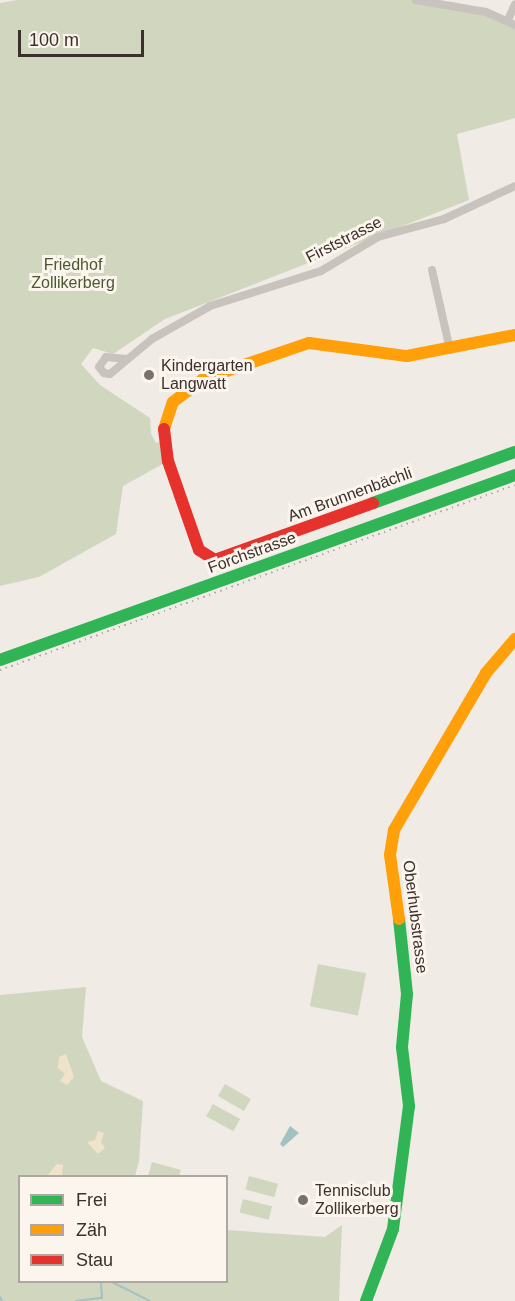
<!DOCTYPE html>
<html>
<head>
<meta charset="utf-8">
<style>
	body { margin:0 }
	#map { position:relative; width:515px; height:1301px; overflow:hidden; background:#f0ebe5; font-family:Arial,sans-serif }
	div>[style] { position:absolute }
	.green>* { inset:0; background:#d1d6bf; transform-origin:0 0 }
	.sand>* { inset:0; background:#efe3cc }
	.water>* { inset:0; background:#a1c2c1 }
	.stream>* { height:2px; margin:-1px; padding:0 1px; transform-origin:1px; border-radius:1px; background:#a1c2c1 }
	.street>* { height:8px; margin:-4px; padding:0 4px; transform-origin:4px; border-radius:4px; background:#c9c3be }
	.fast>* { height:12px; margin:-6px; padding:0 6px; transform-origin:6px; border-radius:6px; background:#30b455 }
	.slow>* { height:12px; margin:-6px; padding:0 6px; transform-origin:6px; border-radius:6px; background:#ff9f0a }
	.jam>* { height:12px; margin:-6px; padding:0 6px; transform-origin:6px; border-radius:6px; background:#e5322d }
	.rail>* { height:2px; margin-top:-1px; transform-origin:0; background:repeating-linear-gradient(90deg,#b1aca8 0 1.5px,transparent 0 6px) }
	.dots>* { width:16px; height:16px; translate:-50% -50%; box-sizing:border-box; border:3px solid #fbf5ee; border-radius:50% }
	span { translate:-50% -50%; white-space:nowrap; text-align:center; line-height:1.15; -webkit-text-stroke:6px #fbf5ee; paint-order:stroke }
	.street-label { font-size:16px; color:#3b302b }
	.park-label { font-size:16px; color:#4a5a2e }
	.poi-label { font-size:16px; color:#3b302b }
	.left { translate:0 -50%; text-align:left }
	.legend { position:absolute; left:18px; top:1175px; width:210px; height:108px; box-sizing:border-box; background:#fbf5ee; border:2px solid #aea6a0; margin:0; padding:8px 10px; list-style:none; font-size:18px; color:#3b302b }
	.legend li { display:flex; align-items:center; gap:12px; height:30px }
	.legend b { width:30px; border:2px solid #aea6a0 }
	.scale { position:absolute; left:18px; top:30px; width:126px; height:27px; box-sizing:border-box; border:3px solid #3b302b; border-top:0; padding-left:8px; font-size:18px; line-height:21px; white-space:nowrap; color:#3b302b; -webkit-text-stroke:4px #fbf5ee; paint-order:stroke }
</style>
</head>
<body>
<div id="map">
	<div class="green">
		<div style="clip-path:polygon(17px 0,416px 0,486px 12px,515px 25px,515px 118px,457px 134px,469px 200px,165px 319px,113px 354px,93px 348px,81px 364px,100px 385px,150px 418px,151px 434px,156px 443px,163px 441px,168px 461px,123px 486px,116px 534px,39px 577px,0 586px,0 3px)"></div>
		<div style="left:318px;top:964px;width:49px;height:43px;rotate:11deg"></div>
		<div style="clip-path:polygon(86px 987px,82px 1037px,101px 1081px,143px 1101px,139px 1161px,135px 1176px,20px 1176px,20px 1282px,226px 1282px,227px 1230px,325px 1237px,342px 1225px,339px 1301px,0 1301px,0 995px)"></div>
		<div style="left:225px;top:1084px;width:30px;height:14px;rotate:30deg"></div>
		<div style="left:213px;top:1104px;width:31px;height:14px;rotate:29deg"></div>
		<div style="clip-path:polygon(152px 1162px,181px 1170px,179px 1176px,148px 1176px)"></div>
		<div style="left:249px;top:1176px;width:30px;height:14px;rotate:15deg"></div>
		<div style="left:243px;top:1199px;width:30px;height:14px;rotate:14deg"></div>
	</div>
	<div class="sand">
		<div style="clip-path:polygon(66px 1054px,74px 1077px,67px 1085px,60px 1081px,65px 1074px,58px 1068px,59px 1057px)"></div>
		<div style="clip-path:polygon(98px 1131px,104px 1133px,101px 1142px,105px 1148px,98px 1154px,87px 1142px,95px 1140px)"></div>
		<div style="clip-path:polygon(57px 1164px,63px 1165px,62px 1176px,47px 1176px)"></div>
	</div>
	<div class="water">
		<div style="clip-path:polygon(290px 1126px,299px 1133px,283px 1147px,280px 1144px)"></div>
	</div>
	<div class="stream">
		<div style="left:112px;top:1282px;width:42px;rotate:26.6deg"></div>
		<div style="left:0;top:1297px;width:4px;rotate:63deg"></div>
		<div style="left:76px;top:1301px;width:26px;rotate:-7deg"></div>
		<div style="left:102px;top:1298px;width:16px;rotate:-94deg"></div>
	</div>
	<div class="street">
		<div style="left:416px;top:0;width:71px;rotate:9.7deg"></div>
		<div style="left:486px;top:12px;width:32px;rotate:24deg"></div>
		<div style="left:508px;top:20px;width:17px;rotate:-66deg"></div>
		<div style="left:432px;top:270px;width:82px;rotate:77.3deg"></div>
		<div style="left:126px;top:359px;width:20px;rotate:-174deg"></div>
		<div style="left:106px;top:357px;width:12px;rotate:125deg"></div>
		<div style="left:99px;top:367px;width:8px;rotate:50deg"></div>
		<div style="left:104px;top:373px;width:6px;rotate:9deg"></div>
		<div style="left:110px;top:374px;width:55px;rotate:-39.8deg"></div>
		<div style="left:152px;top:339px;width:67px;rotate:-29.6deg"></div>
		<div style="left:210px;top:306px;width:116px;rotate:-17.5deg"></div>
		<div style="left:321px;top:271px;width:66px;rotate:-30.8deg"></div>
		<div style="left:378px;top:237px;width:68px;rotate:-15.3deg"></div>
		<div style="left:444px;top:219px;width:78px;rotate:-24.9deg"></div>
	</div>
	<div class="fast">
		<div style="left:373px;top:503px;width:151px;rotate:-19.8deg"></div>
		<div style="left:0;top:660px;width:547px;rotate:-19.76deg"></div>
		<div style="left:366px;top:1301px;width:77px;rotate:-69.4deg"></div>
		<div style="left:393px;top:1229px;width:124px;rotate:-82.6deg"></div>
		<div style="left:409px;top:1106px;width:59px;rotate:-96.8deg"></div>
		<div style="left:402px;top:1047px;width:53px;rotate:-84.6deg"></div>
		<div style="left:407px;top:994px;width:75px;rotate:-96.1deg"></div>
	</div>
	<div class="slow">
		<div style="left:164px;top:429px;width:28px;rotate:-72deg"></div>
		<div style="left:173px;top:402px;width:38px;rotate:-37deg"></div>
		<div style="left:203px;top:379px;width:112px;rotate:-18.8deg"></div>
		<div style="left:309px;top:343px;width:99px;rotate:7.6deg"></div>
		<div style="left:407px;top:356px;width:110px;rotate:-11deg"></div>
		<div style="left:399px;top:919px;width:65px;rotate:-98deg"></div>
		<div style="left:390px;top:855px;width:25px;rotate:-81deg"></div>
		<div style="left:394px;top:830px;width:182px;rotate:-59.6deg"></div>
		<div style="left:486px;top:673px;width:45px;rotate:-49.5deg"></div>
	</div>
	<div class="jam">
		<div style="left:164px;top:429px;width:32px;rotate:83deg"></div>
		<div style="left:168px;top:461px;width:94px;rotate:70.8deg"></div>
		<div style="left:199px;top:550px;width:19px;rotate:32deg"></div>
		<div style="left:215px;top:560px;width:168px;rotate:-19.8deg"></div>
	</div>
	<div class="rail">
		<div style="left:0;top:670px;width:547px;rotate:-19.76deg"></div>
	</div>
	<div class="dots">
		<div style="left:149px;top:375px;background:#7a716c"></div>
		<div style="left:303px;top:1200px;background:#7a716c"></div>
	</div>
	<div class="street-label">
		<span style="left:344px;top:240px;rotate:-27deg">Firststrasse</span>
		<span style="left:350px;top:495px;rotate:-20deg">Am Brunnenbächli</span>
		<span style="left:252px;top:553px;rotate:-20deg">Forchstrasse</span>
		<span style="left:415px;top:917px;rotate:83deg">Oberhubstrasse</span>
	</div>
	<div class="park-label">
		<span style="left:73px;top:274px">Friedhof<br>Zollikerberg</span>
	</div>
	<div class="poi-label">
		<span class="left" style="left:161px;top:375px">Kindergarten<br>Langwatt</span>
		<span class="left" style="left:315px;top:1200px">Tennisclub<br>Zollikerberg</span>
	</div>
	<ul class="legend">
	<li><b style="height:8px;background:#30b455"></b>Frei</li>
	<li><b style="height:8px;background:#ff9f0a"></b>Zäh</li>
	<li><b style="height:8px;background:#e5322d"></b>Stau</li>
	</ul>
	<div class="scale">100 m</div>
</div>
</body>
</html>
